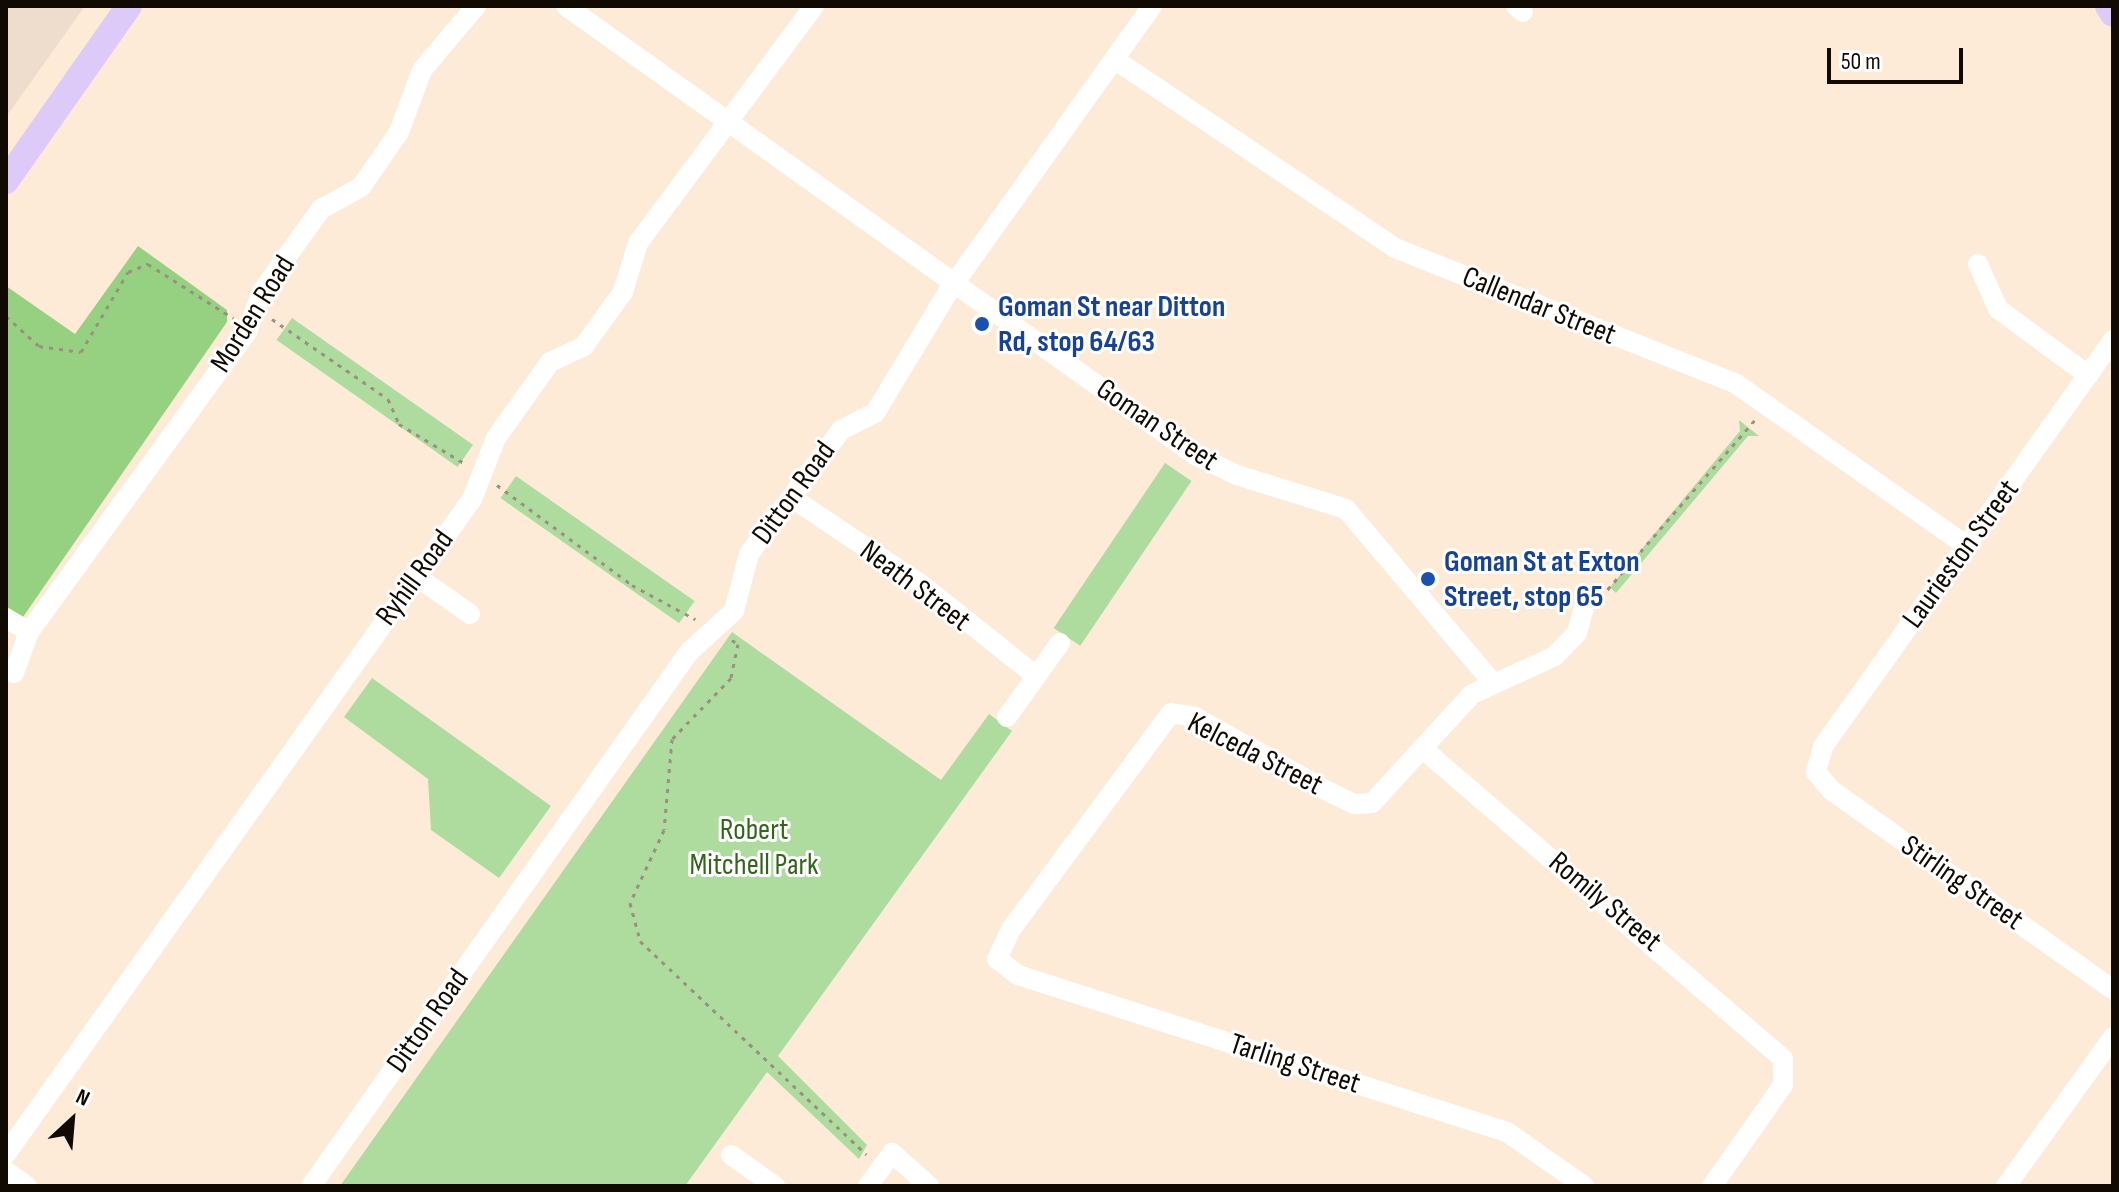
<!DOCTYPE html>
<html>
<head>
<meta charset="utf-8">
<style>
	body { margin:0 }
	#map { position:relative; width:2119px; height:1192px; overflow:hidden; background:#feebd7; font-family:"Sofia Sans Condensed",sans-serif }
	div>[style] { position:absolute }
	.industrial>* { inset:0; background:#edc }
	.green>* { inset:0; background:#aedc9f; transform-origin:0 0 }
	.forest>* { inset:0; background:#96d182 }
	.path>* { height:3px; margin-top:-1.5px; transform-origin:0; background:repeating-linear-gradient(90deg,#9d8f80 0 4px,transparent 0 10px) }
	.minor>* { height:20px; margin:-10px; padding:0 10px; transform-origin:10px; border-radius:10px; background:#fff }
	.major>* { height:26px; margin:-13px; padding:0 13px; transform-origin:13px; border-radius:13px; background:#decaf8 }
	.dots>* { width:22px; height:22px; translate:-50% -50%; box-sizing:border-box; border:4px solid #fff; border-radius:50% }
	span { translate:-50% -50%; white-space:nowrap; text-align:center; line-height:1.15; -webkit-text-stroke:6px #fff; paint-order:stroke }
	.street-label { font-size:30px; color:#110a03 }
	.transit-label { font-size:30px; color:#164399; font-weight:700 }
	.left { translate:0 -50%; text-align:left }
	.park-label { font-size:30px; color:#31671a }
	.frame { position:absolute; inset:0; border:8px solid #110a03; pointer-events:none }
	.north { position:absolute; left:32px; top:1080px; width:80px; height:80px; -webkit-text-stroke:6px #fff; paint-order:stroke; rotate:26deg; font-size:22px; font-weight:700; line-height:32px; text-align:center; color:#110a03 }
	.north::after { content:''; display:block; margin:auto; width:28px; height:36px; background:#110a03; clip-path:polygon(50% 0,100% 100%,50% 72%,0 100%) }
	.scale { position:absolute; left:1827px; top:48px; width:136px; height:36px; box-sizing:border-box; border:4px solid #110a03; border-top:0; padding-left:10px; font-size:24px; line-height:28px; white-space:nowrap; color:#110a03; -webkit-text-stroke:6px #fff; paint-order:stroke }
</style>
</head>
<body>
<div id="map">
	<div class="industrial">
		<div style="clip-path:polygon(6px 6px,85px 6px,6px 117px)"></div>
	</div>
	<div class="green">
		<div style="left:292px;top:318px;width:221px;height:27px;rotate:35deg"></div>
		<div style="clip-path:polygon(1739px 420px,1759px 436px,1748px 436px,1616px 593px,1610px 587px,1740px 431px)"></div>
		<div style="left:1165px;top:463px;width:32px;height:199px;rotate:34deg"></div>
		<div style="left:516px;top:476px;width:218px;height:27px;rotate:35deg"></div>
		<div style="clip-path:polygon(732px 632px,941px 780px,989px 714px,1012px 731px,778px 1056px,867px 1145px,859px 1159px,767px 1072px,685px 1186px,340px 1186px)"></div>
		<div style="clip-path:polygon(372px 678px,551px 806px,499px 878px,431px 830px,428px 779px,344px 717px)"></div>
	</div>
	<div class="forest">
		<div style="clip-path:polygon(138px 246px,227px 310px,227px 322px,23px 617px,7px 632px,6px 286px,75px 334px)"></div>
	</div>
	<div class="path">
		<div style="left:6px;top:316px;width:45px;rotate:42.3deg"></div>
		<div style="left:39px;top:346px;width:42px;rotate:8.1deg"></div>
		<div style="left:81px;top:352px;width:93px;rotate:-59.6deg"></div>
		<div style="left:128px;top:272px;width:22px;rotate:-22deg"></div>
		<div style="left:148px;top:264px;width:101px;rotate:32.4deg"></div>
		<div style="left:272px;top:319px;width:141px;rotate:34.6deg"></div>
		<div style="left:388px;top:399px;width:27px;rotate:66deg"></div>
		<div style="left:399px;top:424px;width:76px;rotate:31deg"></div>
		<div style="left:497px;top:485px;width:168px;rotate:36.5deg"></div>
		<div style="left:632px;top:585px;width:72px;rotate:28.4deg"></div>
		<div style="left:1601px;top:597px;width:236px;rotate:-49deg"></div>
		<div style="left:732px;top:640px;width:7px;rotate:34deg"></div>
		<div style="left:738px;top:644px;width:35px;rotate:102deg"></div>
		<div style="left:731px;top:678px;width:85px;rotate:134deg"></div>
		<div style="left:672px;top:739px;width:91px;rotate:95deg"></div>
		<div style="left:664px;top:830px;width:81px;rotate:115deg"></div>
		<div style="left:630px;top:903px;width:39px;rotate:75deg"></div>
		<div style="left:640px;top:941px;width:311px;rotate:43.3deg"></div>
	</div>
	<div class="minor">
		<div style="left:566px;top:6px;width:773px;rotate:35.52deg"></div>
		<div style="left:1195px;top:455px;width:47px;rotate:25.5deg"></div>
		<div style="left:1237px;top:475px;width:114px;rotate:17.3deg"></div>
		<div style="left:1346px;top:509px;width:226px;rotate:49.8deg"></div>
		<div style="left:1516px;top:6px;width:9px;rotate:41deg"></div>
		<div style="left:1114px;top:59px;width:339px;rotate:33.9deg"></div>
		<div style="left:1395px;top:248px;width:366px;rotate:21.7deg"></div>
		<div style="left:1735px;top:383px;width:284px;rotate:35.1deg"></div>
		<div style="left:1978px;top:264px;width:49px;rotate:66deg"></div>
		<div style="left:1998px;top:309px;width:112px;rotate:36.3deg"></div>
		<div style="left:2113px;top:340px;width:500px;rotate:125.5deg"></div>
		<div style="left:1823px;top:747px;width:26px;rotate:106deg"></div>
		<div style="left:1816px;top:772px;width:23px;rotate:50deg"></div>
		<div style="left:1831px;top:790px;width:346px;rotate:35.3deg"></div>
		<div style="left:792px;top:498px;width:156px;rotate:33.8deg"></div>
		<div style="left:922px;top:585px;width:146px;rotate:38.6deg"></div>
		<div style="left:416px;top:576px;width:66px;rotate:35.1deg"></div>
		<div style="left:1584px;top:607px;width:27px;rotate:105deg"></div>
		<div style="left:1577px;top:633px;width:32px;rotate:134deg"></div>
		<div style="left:1555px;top:656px;width:91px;rotate:155.4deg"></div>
		<div style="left:1472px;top:694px;width:148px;rotate:132.5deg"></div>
		<div style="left:1372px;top:803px;width:18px;rotate:177deg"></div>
		<div style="left:1354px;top:804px;width:25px;rotate:-154deg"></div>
		<div style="left:1331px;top:793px;width:156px;rotate:-150.8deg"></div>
		<div style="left:1195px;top:717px;width:24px;rotate:-171deg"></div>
		<div style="left:1171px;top:713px;width:269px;rotate:126.5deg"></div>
		<div style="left:1011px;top:929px;width:33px;rotate:115deg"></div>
		<div style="left:997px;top:959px;width:26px;rotate:37deg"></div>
		<div style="left:1018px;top:975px;width:514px;rotate:17.8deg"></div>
		<div style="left:1507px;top:1132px;width:94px;rotate:35deg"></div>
		<div style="left:6px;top:618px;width:27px;rotate:31deg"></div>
		<div style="left:14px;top:673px;width:44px;rotate:-69.9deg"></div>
		<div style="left:29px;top:632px;width:371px;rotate:-54deg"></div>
		<div style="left:247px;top:332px;width:44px;rotate:-69.9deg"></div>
		<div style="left:262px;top:291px;width:101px;rotate:-54.3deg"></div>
		<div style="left:321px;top:209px;width:46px;rotate:-28.8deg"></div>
		<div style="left:361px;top:187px;width:67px;rotate:-55.4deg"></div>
		<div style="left:399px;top:132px;width:66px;rotate:-69.6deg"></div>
		<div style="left:422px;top:70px;width:84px;rotate:-49.8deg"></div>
		<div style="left:1007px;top:717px;width:91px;rotate:-54.4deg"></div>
		<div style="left:1423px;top:749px;width:475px;rotate:40.7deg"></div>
		<div style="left:1783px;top:1059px;width:26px;rotate:90deg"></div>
		<div style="left:1783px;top:1085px;width:123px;rotate:125.1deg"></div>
		<div style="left:6px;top:1154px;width:804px;rotate:-54.57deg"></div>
		<div style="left:472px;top:499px;width:66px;rotate:-68.5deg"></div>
		<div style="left:496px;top:438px;width:93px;rotate:-54.6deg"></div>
		<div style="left:550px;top:362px;width:38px;rotate:-25deg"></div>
		<div style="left:584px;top:346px;width:67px;rotate:-54.2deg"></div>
		<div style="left:623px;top:292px;width:51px;rotate:-73deg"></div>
		<div style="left:638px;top:243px;width:295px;rotate:-53.4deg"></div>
		<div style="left:731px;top:1155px;width:54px;rotate:35.2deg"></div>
		<div style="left:6px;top:1171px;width:26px;rotate:36deg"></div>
		<div style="left:311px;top:1186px;width:654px;rotate:-54.71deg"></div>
		<div style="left:689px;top:652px;width:61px;rotate:-42.3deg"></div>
		<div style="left:734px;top:611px;width:59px;rotate:-75.3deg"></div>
		<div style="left:749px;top:554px;width:154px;rotate:-53.4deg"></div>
		<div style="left:841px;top:430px;width:38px;rotate:-27deg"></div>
		<div style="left:875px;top:413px;width:141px;rotate:-58.9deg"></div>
		<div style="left:948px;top:292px;width:351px;rotate:-54.5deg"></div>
		<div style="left:868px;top:1186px;width:41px;rotate:-54deg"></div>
		<div style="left:892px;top:1153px;width:50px;rotate:41.7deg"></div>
		<div style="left:2006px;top:1186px;width:183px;rotate:-54.3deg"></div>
	</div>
	<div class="major">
		<div style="left:2108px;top:6px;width:9px;rotate:58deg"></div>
		<div style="left:6px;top:181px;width:214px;rotate:-54.9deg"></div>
	</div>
	<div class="dots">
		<div style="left:982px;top:324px;background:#1a4fb4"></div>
		<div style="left:1428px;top:579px;background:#1a4fb4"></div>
	</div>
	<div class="street-label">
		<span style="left:1539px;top:306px;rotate:22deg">Callendar Street</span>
		<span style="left:253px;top:314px;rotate:-58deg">Morden Road</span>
		<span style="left:1157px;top:425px;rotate:34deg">Goman Street</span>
		<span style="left:794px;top:493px;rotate:-54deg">Ditton Road</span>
		<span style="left:1961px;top:554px;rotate:-54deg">Laurieston Street</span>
		<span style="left:415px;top:578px;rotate:-54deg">Ryhill Road</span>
		<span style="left:915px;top:586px;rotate:37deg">Neath Street</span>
		<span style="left:1255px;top:754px;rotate:27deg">Kelceda Street</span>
		<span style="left:1962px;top:883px;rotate:35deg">Stirling Street</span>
		<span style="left:1605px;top:902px;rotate:40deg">Romily Street</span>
		<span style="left:428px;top:1021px;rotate:-55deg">Ditton Road</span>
		<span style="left:1295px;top:1064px;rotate:18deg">Tarling Street</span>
	</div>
	<div class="transit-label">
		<span class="left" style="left:998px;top:324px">Goman St near Ditton<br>Rd, stop 64/63</span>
		<span class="left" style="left:1444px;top:579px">Goman St at Exton<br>Street, stop 65</span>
	</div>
	<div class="park-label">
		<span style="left:754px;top:847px">Robert<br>Mitchell Park</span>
	</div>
	<div class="frame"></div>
	<div class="north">N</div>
	<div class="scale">50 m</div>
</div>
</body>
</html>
